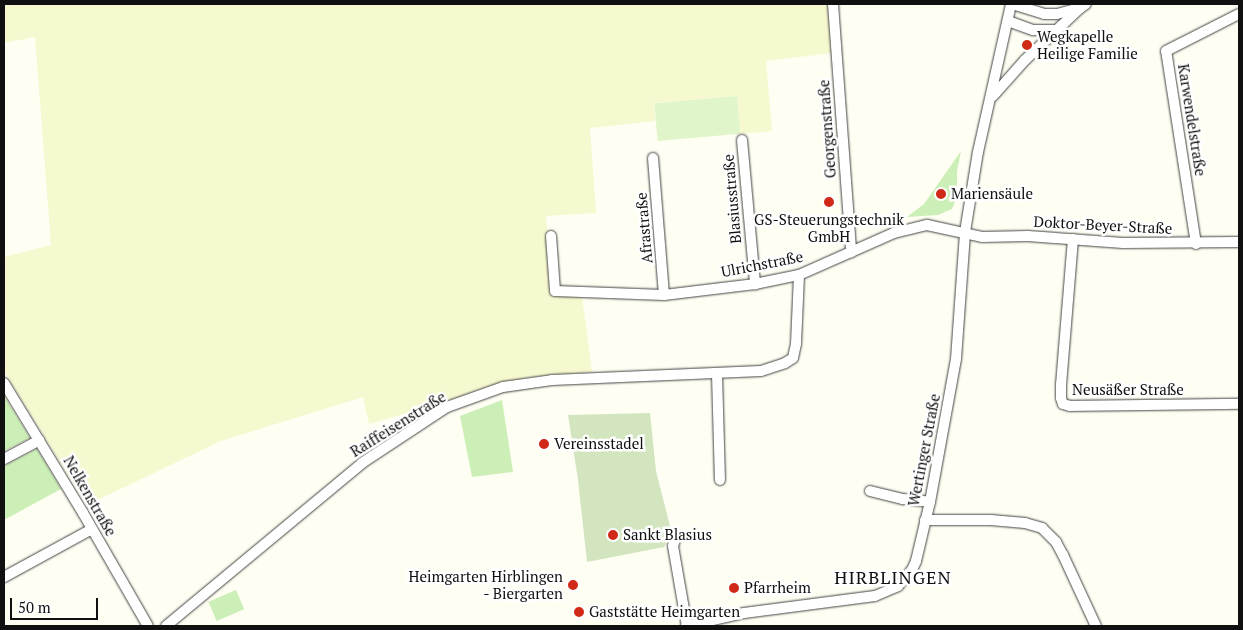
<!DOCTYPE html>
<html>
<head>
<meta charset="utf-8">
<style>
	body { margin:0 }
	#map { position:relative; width:1243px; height:630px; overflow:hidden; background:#fffef3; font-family:"PT Serif",serif }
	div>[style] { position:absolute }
	.farmland>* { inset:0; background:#f6f9cf }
	.green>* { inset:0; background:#ccefb7; transform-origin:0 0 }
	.cemetery>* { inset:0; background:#d3e5bf }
	.pitch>* { inset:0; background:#e0f5ca; transform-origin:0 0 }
	.roads { filter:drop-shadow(0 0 1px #434343) drop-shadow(0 0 1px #434343) }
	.street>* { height:10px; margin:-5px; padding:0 5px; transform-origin:5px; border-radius:5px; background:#fff }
	.dots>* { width:14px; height:14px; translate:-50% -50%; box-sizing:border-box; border:2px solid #fff; border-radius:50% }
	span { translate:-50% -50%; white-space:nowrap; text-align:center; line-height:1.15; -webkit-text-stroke:5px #fff; paint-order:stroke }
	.poi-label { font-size:15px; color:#101010 }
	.left { translate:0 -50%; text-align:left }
	.right { translate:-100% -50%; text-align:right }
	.street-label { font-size:15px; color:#101010 }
	.quarter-label { font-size:18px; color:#101010; letter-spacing:1px }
	.frame { position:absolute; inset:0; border:5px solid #101010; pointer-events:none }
	.scale { position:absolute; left:10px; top:598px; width:88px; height:22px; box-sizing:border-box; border:2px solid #101010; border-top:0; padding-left:6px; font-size:15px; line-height:18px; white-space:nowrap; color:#101010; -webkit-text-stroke:4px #fff; paint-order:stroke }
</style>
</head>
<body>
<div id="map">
	<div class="farmland">
		<div style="clip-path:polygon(4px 4px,828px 4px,832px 53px,766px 61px,772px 131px,740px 134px,737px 96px,654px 103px,655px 121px,590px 128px,596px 213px,546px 216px,553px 293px,582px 296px,592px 372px,526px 378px,486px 387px,445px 402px,369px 424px,363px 397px,221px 441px,87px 505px,4px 371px,4px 257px,51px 245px,35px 37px,4px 43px)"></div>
	</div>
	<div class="green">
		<div style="clip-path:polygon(961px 151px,957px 171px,957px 197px,952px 209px,938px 215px,907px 217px,924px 204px)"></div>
		<div style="clip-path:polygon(4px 396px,30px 438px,4px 451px)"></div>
		<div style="clip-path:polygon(502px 400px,513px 472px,472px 477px,460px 416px)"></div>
		<div style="clip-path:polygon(37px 449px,61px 489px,4px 520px,4px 466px)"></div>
		<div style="left:236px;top:590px;width:21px;height:30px;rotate:67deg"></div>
	</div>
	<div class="cemetery">
		<div style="clip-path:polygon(650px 413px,656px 471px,672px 534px,664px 547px,587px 562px,578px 480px,568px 415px)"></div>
	</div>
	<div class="pitch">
		<div style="left:737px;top:96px;width:38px;height:83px;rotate:85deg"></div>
	</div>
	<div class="roads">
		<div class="street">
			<div style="left:833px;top:4px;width:249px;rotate:85.8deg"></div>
			<div style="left:1012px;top:4px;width:34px;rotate:17deg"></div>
			<div style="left:1044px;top:14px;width:13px"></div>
			<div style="left:1057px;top:14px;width:24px;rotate:-15deg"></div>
			<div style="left:1080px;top:8px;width:7px;rotate:-34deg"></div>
			<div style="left:1008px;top:21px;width:27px;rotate:20deg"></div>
			<div style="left:1033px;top:30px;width:21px"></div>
			<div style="left:993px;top:96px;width:48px;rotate:-48.4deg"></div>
			<div style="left:1025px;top:60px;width:76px;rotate:-43.4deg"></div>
			<div style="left:742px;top:140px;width:145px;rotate:84.8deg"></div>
			<div style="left:653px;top:158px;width:137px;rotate:85.4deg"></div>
			<div style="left:551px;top:236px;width:55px;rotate:85.8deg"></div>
			<div style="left:555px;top:291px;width:109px;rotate:2.1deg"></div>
			<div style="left:664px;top:295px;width:92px;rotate:-6.9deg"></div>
			<div style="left:755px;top:284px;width:45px;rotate:-11.6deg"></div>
			<div style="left:799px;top:275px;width:104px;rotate:-23.9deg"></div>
			<div style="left:894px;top:233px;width:34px;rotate:-14deg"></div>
			<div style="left:927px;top:225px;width:56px;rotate:12.3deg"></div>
			<div style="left:982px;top:237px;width:46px;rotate:-1.2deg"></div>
			<div style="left:1028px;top:236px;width:95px;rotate:4.2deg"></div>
			<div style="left:1123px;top:243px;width:116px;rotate:-0.5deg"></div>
			<div style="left:1073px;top:239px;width:145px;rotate:94.7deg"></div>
			<div style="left:1061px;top:384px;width:14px;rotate:90deg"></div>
			<div style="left:1061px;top:398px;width:6px;rotate:72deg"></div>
			<div style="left:1063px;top:404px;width:7px;rotate:16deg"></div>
			<div style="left:1070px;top:406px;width:169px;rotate:-0.7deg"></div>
			<div style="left:1196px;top:244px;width:195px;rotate:-98.8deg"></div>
			<div style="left:1166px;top:51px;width:82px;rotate:-26.9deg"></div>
			<div style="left:717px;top:374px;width:106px;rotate:88.4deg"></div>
			<div style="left:4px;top:383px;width:152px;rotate:58.7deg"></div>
			<div style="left:83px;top:513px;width:130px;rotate:60.1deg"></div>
			<div style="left:4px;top:459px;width:40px;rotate:-28deg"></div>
			<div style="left:870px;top:491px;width:34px;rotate:14deg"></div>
			<div style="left:903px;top:499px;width:27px;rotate:6deg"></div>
			<div style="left:925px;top:520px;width:66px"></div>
			<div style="left:991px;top:520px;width:34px;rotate:5deg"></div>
			<div style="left:1025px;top:523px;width:18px;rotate:16deg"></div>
			<div style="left:1042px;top:528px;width:20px;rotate:45deg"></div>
			<div style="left:1056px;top:542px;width:15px;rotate:62deg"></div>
			<div style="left:1063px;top:555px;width:78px;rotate:65.1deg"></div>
			<div style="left:676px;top:537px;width:9px;rotate:108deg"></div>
			<div style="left:673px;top:546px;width:81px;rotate:80.1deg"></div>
			<div style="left:4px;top:577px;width:100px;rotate:-28.6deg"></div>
			<div style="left:166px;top:626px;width:255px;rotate:-39.7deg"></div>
			<div style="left:362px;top:463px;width:102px;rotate:-33.4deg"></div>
			<div style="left:447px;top:407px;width:59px;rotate:-19.7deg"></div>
			<div style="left:503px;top:387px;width:49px;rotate:-8.1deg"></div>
			<div style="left:552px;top:380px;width:209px;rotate:-2.5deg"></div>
			<div style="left:761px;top:371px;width:25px;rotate:-18deg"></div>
			<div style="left:785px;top:363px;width:9px;rotate:-32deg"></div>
			<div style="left:793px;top:358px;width:14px;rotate:-78deg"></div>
			<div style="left:796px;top:344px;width:69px;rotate:-87.5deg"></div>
			<div style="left:686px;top:626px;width:59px;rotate:-12.6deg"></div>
			<div style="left:744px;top:613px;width:132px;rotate:-7.4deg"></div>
			<div style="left:875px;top:596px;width:25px;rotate:-23deg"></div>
			<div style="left:898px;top:586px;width:21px;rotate:-49deg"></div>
			<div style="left:912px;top:570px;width:10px;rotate:-66deg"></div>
			<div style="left:916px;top:561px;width:61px;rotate:-76.7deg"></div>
			<div style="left:930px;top:502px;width:145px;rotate:-79.7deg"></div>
			<div style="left:956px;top:359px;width:127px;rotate:-85.9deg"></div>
			<div style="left:965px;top:232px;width:81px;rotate:-80.8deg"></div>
			<div style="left:978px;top:152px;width:152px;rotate:-77.4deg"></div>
		</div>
	</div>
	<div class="dots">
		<div style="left:1027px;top:45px;background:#d02917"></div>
		<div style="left:941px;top:194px;background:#d02917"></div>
		<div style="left:829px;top:202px;background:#d02917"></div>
		<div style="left:544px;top:444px;background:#d02917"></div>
		<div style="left:613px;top:535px;background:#d02917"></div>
		<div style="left:573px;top:585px;background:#d02917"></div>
		<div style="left:734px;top:588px;background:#d02917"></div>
		<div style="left:579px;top:612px;background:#d02917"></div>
	</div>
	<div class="poi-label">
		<span class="left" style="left:1037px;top:45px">Wegkapelle<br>Heilige Familie</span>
		<span class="left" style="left:951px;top:194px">Mariensäule</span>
		<span style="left:829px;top:228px">GS-Steuerungstechnik<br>GmbH</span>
		<span class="left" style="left:554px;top:444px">Vereinsstadel</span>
		<span class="left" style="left:623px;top:535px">Sankt Blasius</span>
		<span class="right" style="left:563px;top:585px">Heimgarten Hirblingen<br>- Biergarten</span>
		<span class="left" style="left:744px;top:588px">Pfarrheim</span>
		<span class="left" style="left:589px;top:612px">Gaststätte Heimgarten</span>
	</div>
	<div class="street-label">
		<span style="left:1192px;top:120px;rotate:81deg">Karwendelstraße</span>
		<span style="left:827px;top:129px;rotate:-94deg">Georgenstraße</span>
		<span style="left:732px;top:199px;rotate:-95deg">Blasiusstraße</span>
		<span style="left:1103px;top:225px;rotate:3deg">Doktor-Beyer-Straße</span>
		<span style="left:644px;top:228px;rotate:-95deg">Afrastraße</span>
		<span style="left:762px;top:264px;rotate:-11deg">Ulrichstraße</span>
		<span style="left:1128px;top:390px">Neusäßer Straße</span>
		<span style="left:398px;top:424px;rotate:-32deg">Raiffeisenstraße</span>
		<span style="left:924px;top:450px;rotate:-79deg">Wertinger Straße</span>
		<span style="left:90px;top:496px;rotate:60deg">Nelkenstraße</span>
	</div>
	<div class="quarter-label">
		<span style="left:893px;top:577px">HIRBLINGEN</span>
	</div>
	<div class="frame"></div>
	<div class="scale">50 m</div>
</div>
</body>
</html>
